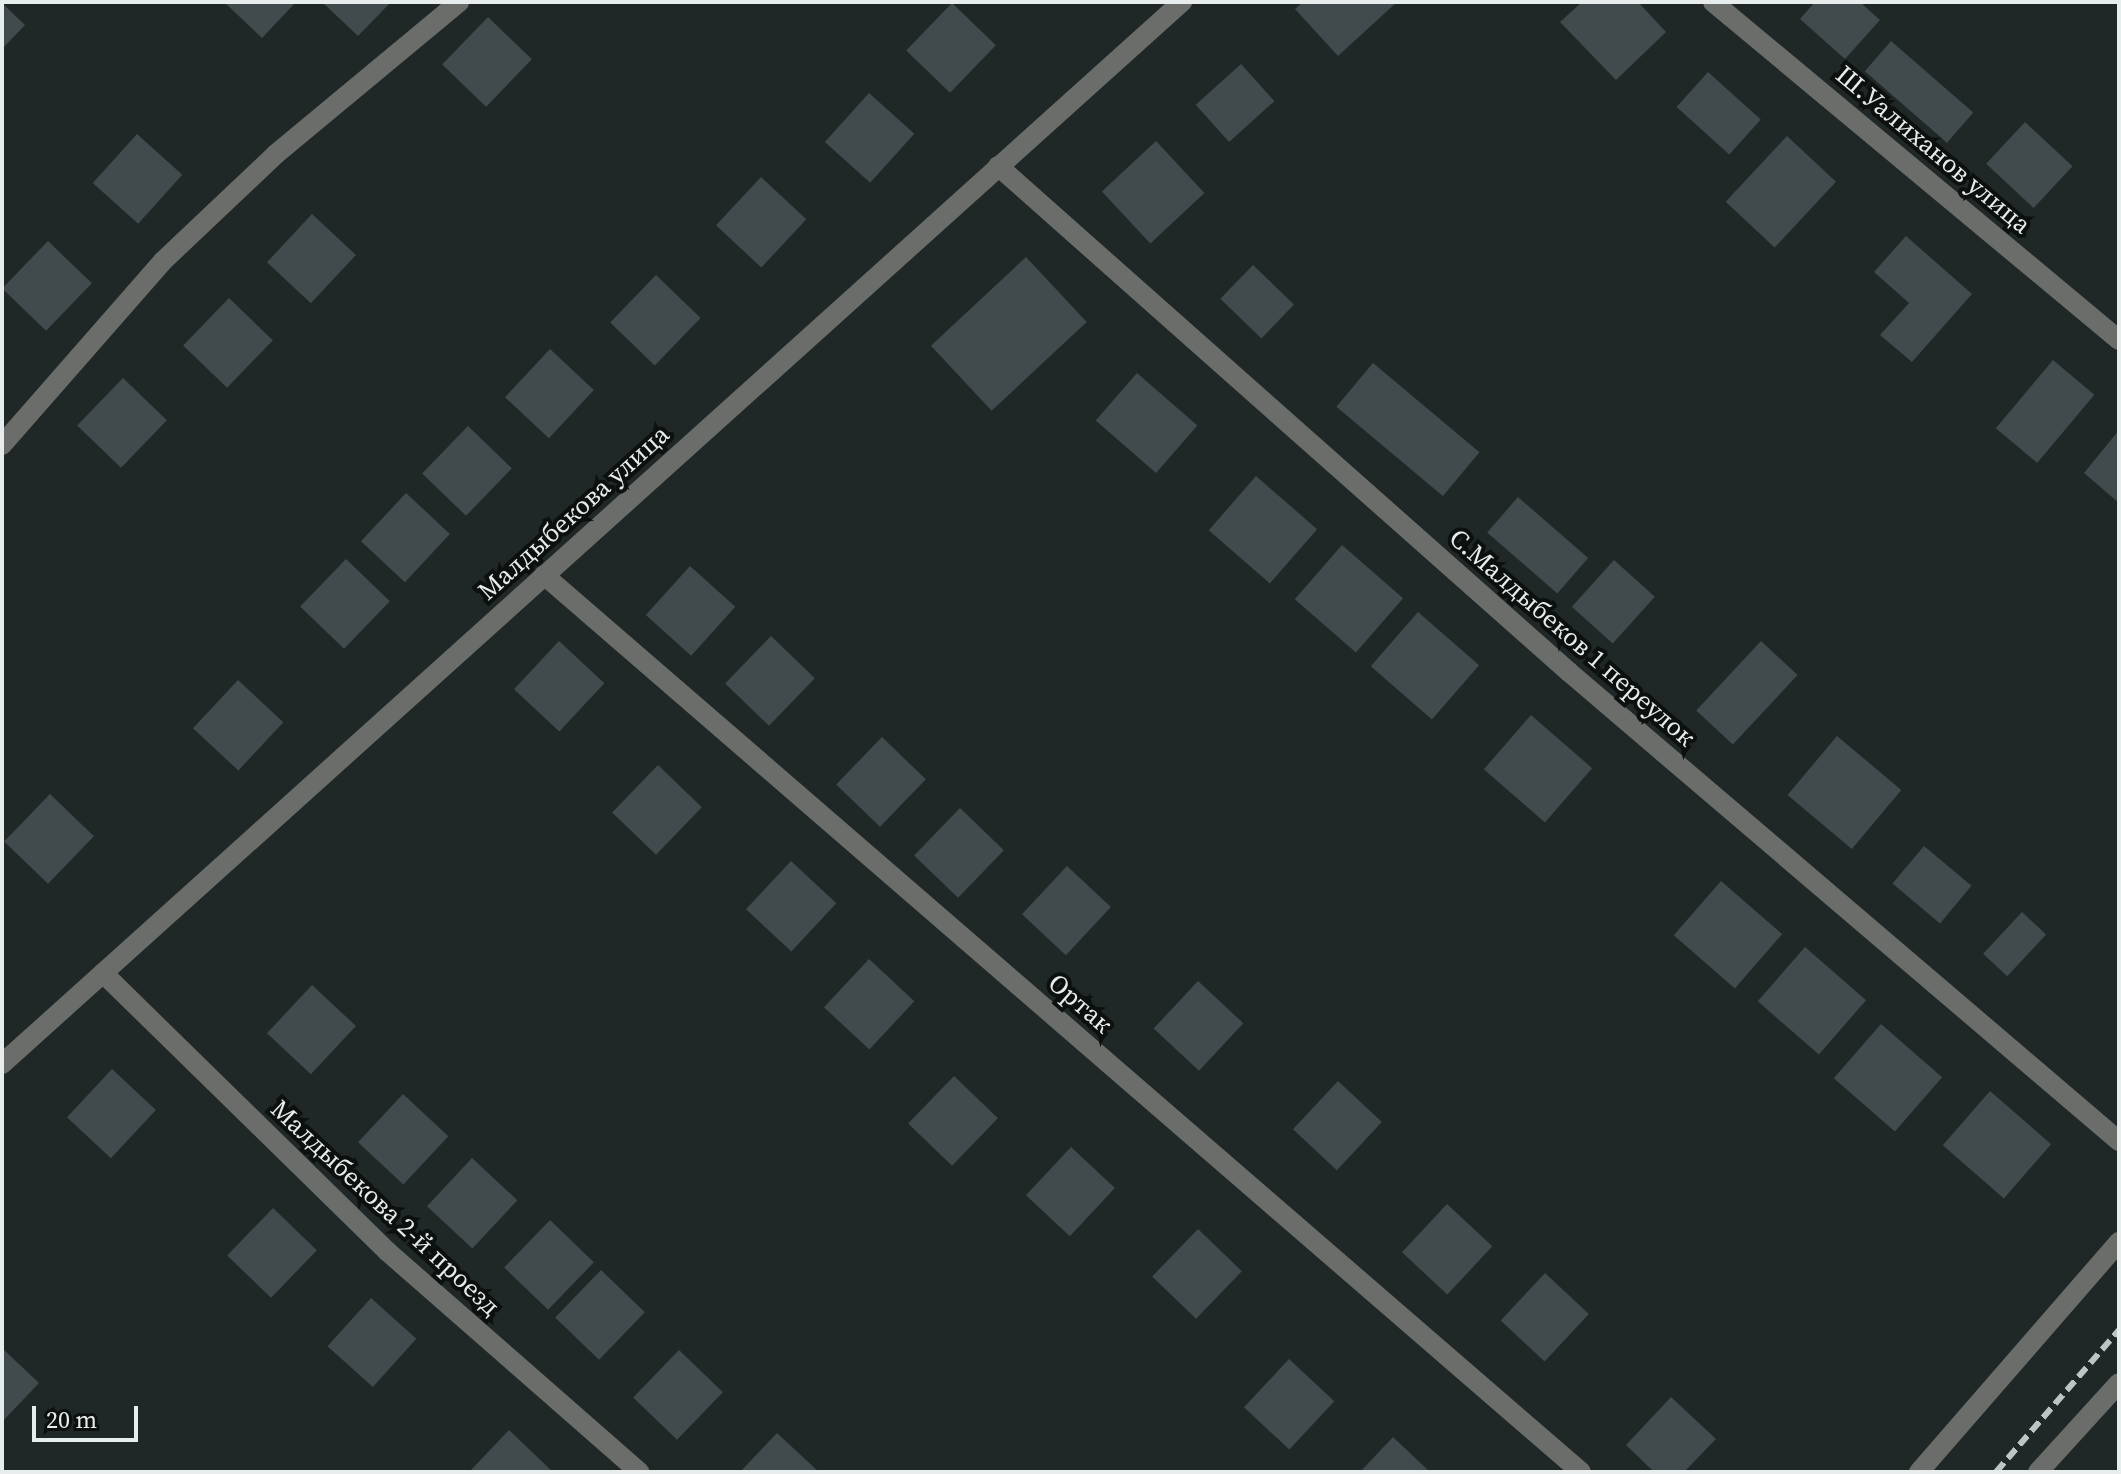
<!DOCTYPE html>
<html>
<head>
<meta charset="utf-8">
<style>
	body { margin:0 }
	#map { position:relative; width:2121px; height:1474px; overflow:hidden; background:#1f2826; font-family:"Source Serif 4",serif }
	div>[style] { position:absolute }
	.building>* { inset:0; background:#414a4d; transform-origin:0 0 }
	.minor>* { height:20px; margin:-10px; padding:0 10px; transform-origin:10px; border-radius:10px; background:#6a6d6a }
	.rail>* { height:6px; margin-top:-3px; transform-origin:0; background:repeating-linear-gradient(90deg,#bec4c3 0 12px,transparent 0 18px) }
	span { translate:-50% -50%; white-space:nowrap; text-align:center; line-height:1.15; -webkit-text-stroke:8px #0c100f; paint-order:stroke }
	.street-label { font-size:26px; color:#e7edec }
	.frame { position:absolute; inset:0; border:4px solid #e7edec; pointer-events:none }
	.scale { position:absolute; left:32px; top:1406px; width:106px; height:36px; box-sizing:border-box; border:4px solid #e7edec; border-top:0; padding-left:10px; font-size:24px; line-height:28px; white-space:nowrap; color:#e7edec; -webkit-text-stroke:6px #0c100f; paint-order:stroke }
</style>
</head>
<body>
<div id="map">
	<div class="building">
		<div style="clip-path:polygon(224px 2px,296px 2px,262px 38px)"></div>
		<div style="clip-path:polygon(322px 2px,391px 2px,358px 36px)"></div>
		<div style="clip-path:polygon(1303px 2px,1397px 2px,1338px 56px,1295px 9px)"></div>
		<div style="clip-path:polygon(1582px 2px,1638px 2px,1666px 32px,1616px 80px,1560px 22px)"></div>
		<div style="clip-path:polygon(1815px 2px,1860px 2px,1880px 20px,1845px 59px,1800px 19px)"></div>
		<div style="clip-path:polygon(2px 3px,25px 25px,2px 49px)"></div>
		<div style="left:952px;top:3px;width:61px;height:66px;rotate:44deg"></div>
		<div style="left:488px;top:17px;width:61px;height:66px;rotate:44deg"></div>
		<div style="left:1891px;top:41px;width:109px;height:40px;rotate:41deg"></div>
		<div style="left:1241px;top:64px;width:50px;height:61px;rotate:48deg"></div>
		<div style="left:1708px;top:72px;width:71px;height:47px;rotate:42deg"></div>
		<div style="left:869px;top:93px;width:61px;height:66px;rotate:42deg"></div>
		<div style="left:2025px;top:122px;width:65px;height:57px;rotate:43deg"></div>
		<div style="left:137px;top:134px;width:61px;height:66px;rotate:42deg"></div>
		<div style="left:1787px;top:136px;width:67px;height:90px;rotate:43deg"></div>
		<div style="left:1156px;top:141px;width:71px;height:74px;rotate:47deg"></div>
		<div style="left:761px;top:177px;width:62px;height:66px;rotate:43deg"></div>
		<div style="left:312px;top:214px;width:60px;height:66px;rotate:43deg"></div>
		<div style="clip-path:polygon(1906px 236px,1972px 294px,1912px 362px,1880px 335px,1909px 303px,1874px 272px)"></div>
		<div style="left:48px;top:241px;width:61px;height:66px;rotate:44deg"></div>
		<div style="left:1026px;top:257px;width:89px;height:130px;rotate:47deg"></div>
		<div style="left:1253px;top:265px;width:57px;height:47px;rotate:44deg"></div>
		<div style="left:656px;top:275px;width:62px;height:66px;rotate:44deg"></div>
		<div style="left:229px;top:298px;width:61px;height:66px;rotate:44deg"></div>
		<div style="left:550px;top:349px;width:60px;height:66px;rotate:43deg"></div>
		<div style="left:2053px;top:360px;width:54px;height:89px;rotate:40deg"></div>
		<div style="left:1373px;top:363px;width:139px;height:57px;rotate:40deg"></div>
		<div style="left:1137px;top:373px;width:80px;height:63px;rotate:41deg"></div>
		<div style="left:123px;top:378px;width:61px;height:66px;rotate:44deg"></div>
		<div style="left:468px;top:426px;width:61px;height:66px;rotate:44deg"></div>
		<div style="clip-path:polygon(2119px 430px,2119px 503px,2084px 473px)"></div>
		<div style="left:1256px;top:476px;width:81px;height:72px;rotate:41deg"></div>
		<div style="left:406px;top:493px;width:60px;height:66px;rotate:43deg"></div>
		<div style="left:1518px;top:497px;width:93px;height:47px;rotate:41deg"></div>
		<div style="left:1342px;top:545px;width:81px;height:72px;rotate:41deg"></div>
		<div style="left:346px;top:559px;width:61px;height:66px;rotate:44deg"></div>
		<div style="left:1614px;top:560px;width:55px;height:63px;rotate:42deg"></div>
		<div style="left:690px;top:566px;width:61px;height:66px;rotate:42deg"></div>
		<div style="left:1418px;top:612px;width:81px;height:72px;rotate:41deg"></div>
		<div style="left:771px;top:636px;width:61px;height:66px;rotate:44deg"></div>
		<div style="left:559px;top:641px;width:62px;height:66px;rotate:43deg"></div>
		<div style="left:1761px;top:641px;width:50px;height:95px;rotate:43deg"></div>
		<div style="left:238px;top:680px;width:62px;height:66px;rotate:43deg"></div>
		<div style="left:1531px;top:715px;width:81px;height:72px;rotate:41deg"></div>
		<div style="left:1837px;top:736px;width:84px;height:77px;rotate:40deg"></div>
		<div style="left:882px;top:737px;width:61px;height:66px;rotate:44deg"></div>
		<div style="left:658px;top:765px;width:61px;height:66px;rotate:44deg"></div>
		<div style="left:50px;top:794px;width:61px;height:66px;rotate:44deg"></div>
		<div style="left:960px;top:808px;width:61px;height:66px;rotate:44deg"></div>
		<div style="left:1924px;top:846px;width:62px;height:49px;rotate:40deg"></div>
		<div style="left:791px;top:861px;width:62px;height:66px;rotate:43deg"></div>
		<div style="left:1067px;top:866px;width:60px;height:66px;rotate:43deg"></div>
		<div style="left:1721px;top:881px;width:81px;height:72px;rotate:41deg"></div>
		<div style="left:2022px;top:912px;width:33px;height:57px;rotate:43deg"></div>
		<div style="left:1805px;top:947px;width:81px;height:72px;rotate:41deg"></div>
		<div style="left:869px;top:959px;width:62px;height:66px;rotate:43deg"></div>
		<div style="left:1198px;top:981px;width:62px;height:65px;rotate:43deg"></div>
		<div style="left:312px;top:985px;width:60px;height:66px;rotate:43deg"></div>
		<div style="left:1881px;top:1024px;width:81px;height:72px;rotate:41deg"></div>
		<div style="left:112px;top:1069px;width:60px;height:66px;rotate:43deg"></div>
		<div style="left:954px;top:1076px;width:61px;height:66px;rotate:44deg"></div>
		<div style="left:1338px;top:1081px;width:60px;height:66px;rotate:43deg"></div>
		<div style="left:1990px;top:1091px;width:81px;height:72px;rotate:41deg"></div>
		<div style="left:403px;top:1094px;width:62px;height:66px;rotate:43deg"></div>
		<div style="left:1071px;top:1147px;width:60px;height:66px;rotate:43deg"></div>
		<div style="left:472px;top:1158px;width:62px;height:66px;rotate:43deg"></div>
		<div style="left:1447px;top:1204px;width:62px;height:66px;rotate:43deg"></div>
		<div style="left:273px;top:1208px;width:61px;height:66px;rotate:44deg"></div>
		<div style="left:550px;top:1220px;width:61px;height:66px;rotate:44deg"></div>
		<div style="left:1198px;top:1229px;width:61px;height:66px;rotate:44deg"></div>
		<div style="left:601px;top:1270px;width:61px;height:66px;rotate:44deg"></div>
		<div style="left:1545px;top:1273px;width:60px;height:65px;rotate:43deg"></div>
		<div style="left:371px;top:1298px;width:61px;height:65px;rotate:42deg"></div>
		<div style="clip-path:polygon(2px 1348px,39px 1383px,2px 1422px)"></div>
		<div style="left:679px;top:1350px;width:61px;height:66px;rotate:44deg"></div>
		<div style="left:1289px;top:1359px;width:62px;height:66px;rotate:43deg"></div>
		<div style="clip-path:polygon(1671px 1397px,1716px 1439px,1684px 1472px,1654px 1472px,1626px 1445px)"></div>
		<div style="clip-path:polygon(509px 1430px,553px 1472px,469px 1472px)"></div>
		<div style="clip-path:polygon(777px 1433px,819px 1472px,740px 1472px)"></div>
		<div style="clip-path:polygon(1393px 1437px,1430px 1472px,1360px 1472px)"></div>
	</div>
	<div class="minor">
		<div style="left:1713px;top:2px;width:528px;rotate:39.78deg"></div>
		<div style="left:998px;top:166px;width:763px;rotate:41.55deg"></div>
		<div style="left:1569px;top:672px;width:723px;rotate:40.46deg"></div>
		<div style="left:2px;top:445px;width:244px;rotate:-48.8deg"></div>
		<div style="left:163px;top:261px;width:156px;rotate:-43.4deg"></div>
		<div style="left:276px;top:154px;width:238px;rotate:-39.7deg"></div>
		<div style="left:544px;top:575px;width:1371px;rotate:40.86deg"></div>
		<div style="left:103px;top:973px;width:399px;rotate:44.4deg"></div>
		<div style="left:388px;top:1252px;width:334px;rotate:41.2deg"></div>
		<div style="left:2px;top:1064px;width:1588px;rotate:-41.99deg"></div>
		<div style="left:1919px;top:1472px;width:305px;rotate:-49deg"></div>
		<div style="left:2038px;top:1472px;width:120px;rotate:-47.7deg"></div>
	</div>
	<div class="rail">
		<div style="left:1996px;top:1472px;width:188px;rotate:-49.1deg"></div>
	</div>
	<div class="street-label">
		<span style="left:1933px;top:150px;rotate:40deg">Ш.Уалиханов улица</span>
		<span style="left:574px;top:513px;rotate:-42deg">Малдыбекова улица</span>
		<span style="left:1572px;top:638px;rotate:41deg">С.Малдыбеков 1 переулок</span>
		<span style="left:1080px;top:1004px;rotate:41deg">Ортак</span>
		<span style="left:385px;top:1208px;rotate:43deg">Малдыбекова 2-й проезд</span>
	</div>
	<div class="frame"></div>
	<div class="scale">20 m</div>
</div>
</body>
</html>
